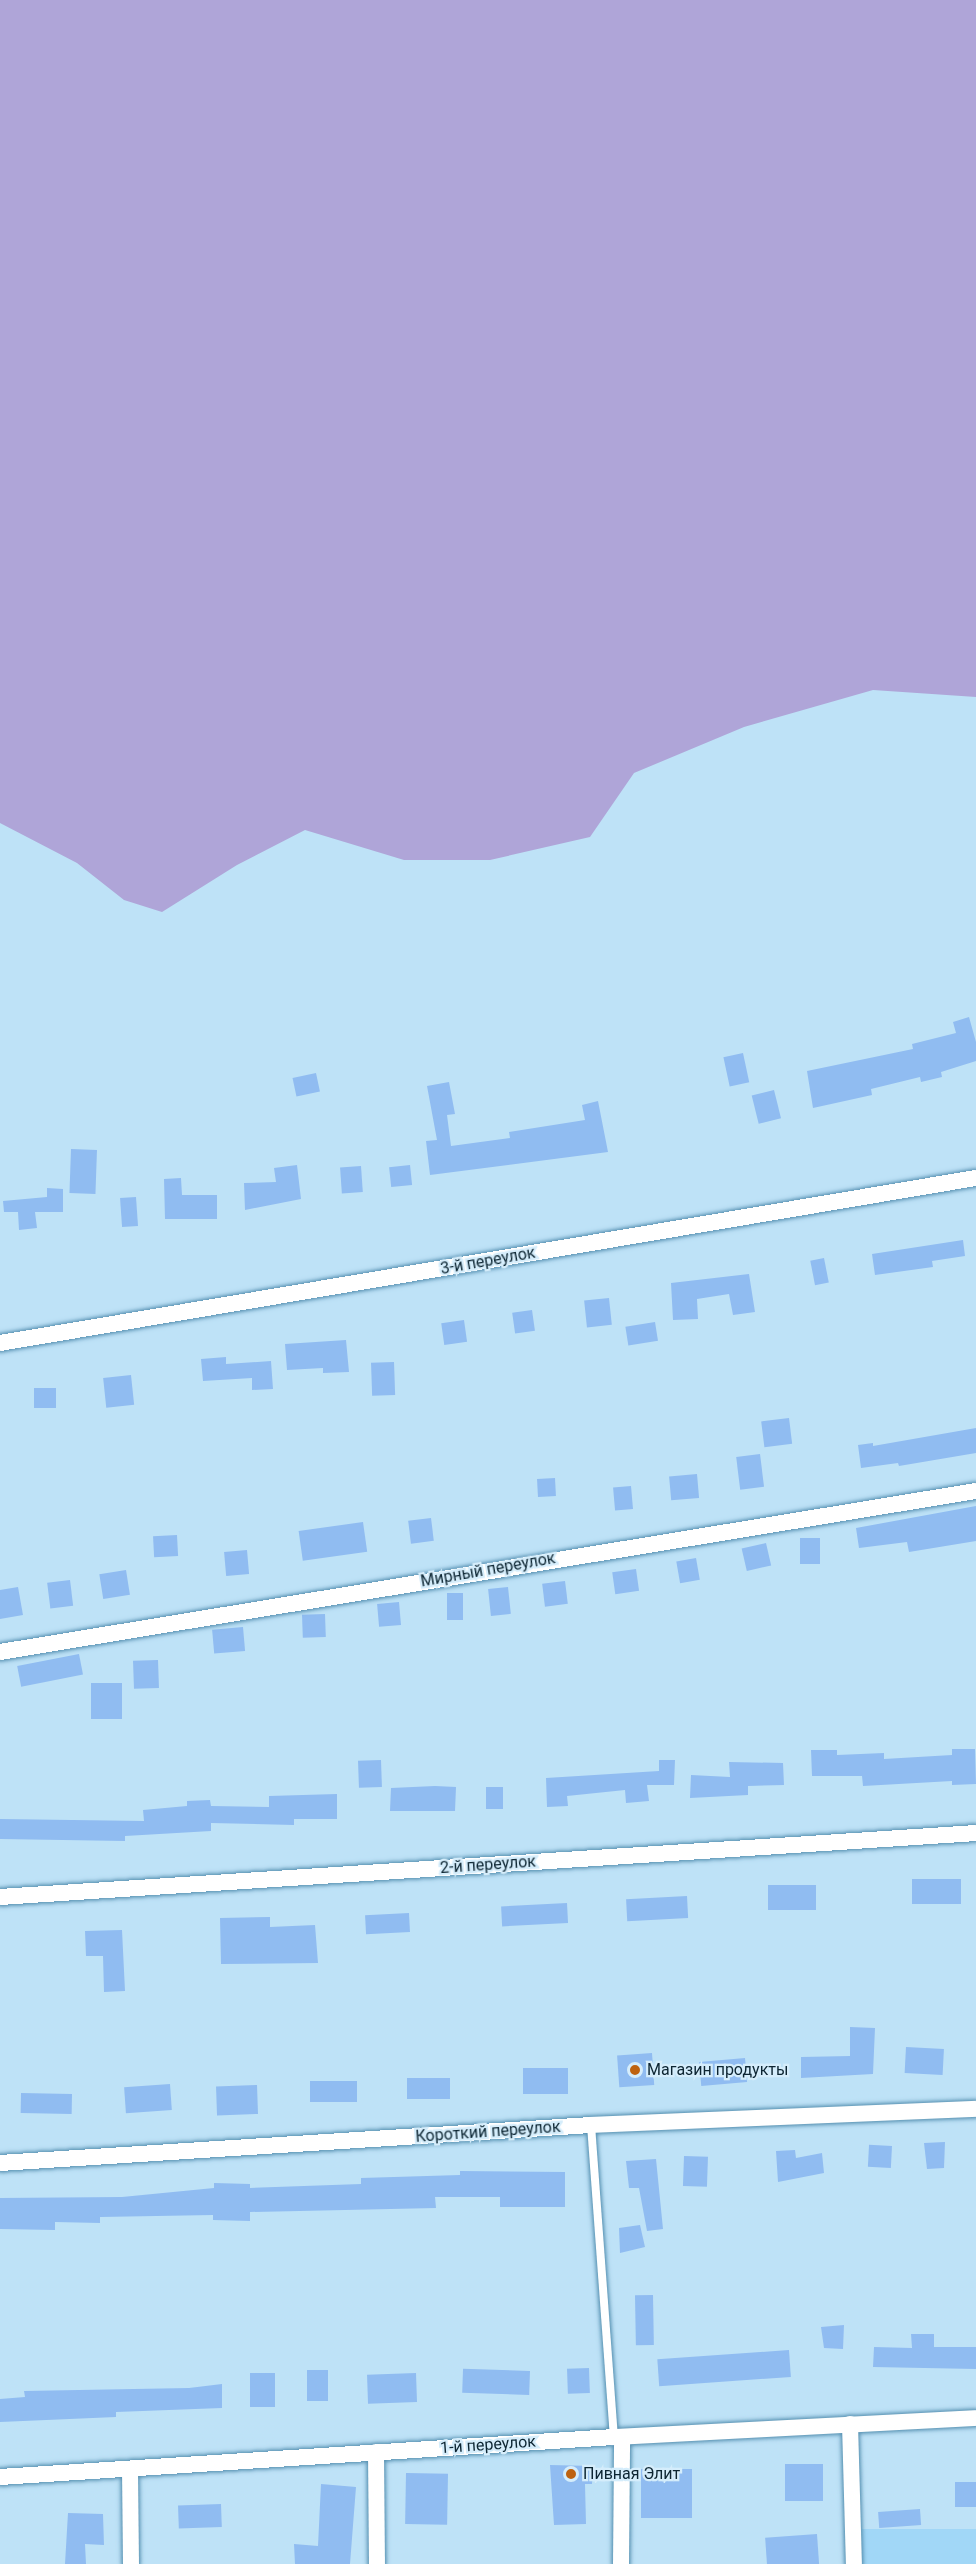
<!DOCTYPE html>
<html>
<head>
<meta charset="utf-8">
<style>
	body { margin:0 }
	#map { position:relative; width:976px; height:2564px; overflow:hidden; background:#bee2f7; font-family:Roboto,sans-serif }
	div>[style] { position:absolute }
	.built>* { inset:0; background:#a1d7f7; transform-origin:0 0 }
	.green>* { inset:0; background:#afa5d8 }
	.building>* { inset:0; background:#90bcf1; transform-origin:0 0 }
	.roads { filter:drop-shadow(0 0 2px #548fb0) drop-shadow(0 0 2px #548fb0) }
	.service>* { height:8px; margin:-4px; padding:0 4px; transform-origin:4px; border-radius:4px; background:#fff }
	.minor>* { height:16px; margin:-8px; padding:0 8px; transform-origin:8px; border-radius:8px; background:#fff }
	.dots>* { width:16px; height:16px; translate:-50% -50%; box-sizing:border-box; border:3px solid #d5edfb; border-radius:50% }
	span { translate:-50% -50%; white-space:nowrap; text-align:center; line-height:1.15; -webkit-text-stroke:4.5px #d5edfb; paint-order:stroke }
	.street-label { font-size:16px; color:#0c2532 }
	.poi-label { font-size:16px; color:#0c2532 }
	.left { translate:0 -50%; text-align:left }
</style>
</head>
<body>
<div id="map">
	<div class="built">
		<div style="left:976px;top:2529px;width:35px;height:114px;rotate:90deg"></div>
	</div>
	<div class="green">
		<div style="clip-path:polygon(0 0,976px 0,976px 697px,873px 690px,744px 727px,634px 773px,590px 837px,490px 860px,404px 860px,305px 830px,237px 865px,162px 912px,124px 900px,77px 863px,0 823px)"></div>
	</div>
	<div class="building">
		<div style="clip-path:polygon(969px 1017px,976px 1042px,976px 1061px,941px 1072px,942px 1077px,921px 1082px,920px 1077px,871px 1089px,872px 1095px,813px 1108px,807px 1071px,913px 1049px,912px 1044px,956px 1033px,953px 1022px)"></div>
		<div style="left:743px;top:1053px;width:30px;height:20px;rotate:78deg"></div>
		<div style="left:316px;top:1073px;width:19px;height:24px;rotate:78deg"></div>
		<div style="clip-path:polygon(449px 1082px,455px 1114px,447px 1115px,451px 1146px,510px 1138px,509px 1132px,585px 1120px,582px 1105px,598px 1101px,608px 1152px,430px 1175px,426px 1141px,437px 1140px,427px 1086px)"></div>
		<div style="left:774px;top:1090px;width:29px;height:23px;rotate:76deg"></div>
		<div style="left:71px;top:1149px;width:26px;height:44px;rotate:2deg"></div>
		<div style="clip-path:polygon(297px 1165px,301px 1199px,245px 1210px,244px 1183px,276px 1182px,274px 1168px)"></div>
		<div style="left:410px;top:1165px;width:20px;height:21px;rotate:84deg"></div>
		<div style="left:361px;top:1166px;width:26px;height:21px;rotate:86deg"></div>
		<div style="clip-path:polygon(181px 1178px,182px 1195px,217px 1195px,217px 1219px,165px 1219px,164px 1179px)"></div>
		<div style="clip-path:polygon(47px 1188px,63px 1189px,63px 1212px,35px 1212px,37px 1228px,19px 1230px,18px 1212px,4px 1212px,3px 1201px,47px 1197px)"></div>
		<div style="left:136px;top:1197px;width:29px;height:16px;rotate:86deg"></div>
		<div style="clip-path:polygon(963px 1240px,965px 1256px,932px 1261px,933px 1267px,875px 1275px,872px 1254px)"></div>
		<div style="left:824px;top:1258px;width:25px;height:14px;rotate:79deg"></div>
		<div style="clip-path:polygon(749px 1274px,755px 1312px,733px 1315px,729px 1294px,697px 1299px,698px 1319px,673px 1320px,671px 1283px)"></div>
		<div style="left:609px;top:1298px;width:27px;height:25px;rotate:84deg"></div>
		<div style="left:532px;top:1310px;width:21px;height:20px;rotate:82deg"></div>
		<div style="left:464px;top:1320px;width:22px;height:23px;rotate:82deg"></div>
		<div style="left:655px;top:1322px;width:19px;height:30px;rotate:81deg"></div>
		<div style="clip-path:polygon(346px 1340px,349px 1372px,323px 1373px,323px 1368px,287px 1370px,285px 1344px)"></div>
		<div style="clip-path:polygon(226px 1357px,226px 1364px,271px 1361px,273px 1389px,252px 1390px,252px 1378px,203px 1381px,201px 1359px)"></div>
		<div style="left:394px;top:1362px;width:33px;height:23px;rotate:88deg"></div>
		<div style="left:131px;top:1375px;width:30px;height:28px;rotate:84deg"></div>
		<div style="left:34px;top:1388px;width:22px;height:20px"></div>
		<div style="left:789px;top:1418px;width:26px;height:28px;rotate:83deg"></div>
		<div style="clip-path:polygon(976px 1428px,976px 1453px,899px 1466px,898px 1463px,861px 1468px,858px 1445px,873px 1443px,873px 1446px)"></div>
		<div style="left:760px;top:1454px;width:33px;height:24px;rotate:83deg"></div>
		<div style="left:697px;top:1474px;width:24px;height:28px;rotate:85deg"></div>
		<div style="left:555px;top:1478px;width:18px;height:18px;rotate:87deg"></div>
		<div style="left:631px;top:1486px;width:23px;height:18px;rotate:85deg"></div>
		<div style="clip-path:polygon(976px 1506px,976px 1541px,909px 1552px,907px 1542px,859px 1548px,856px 1528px)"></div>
		<div style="left:431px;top:1518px;width:23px;height:23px;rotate:83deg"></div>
		<div style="left:363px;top:1522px;width:30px;height:65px;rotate:82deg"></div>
		<div style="left:177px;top:1535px;width:21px;height:24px;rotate:87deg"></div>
		<div style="left:800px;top:1538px;width:20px;height:26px"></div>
		<div style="left:766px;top:1543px;width:23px;height:25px;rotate:77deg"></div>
		<div style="left:247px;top:1550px;width:24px;height:23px;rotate:85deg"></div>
		<div style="left:696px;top:1558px;width:22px;height:20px;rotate:80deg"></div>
		<div style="left:636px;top:1569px;width:22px;height:24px;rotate:82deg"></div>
		<div style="left:126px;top:1570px;width:25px;height:27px;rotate:81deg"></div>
		<div style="left:70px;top:1580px;width:26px;height:23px;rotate:83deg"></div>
		<div style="left:565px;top:1581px;width:23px;height:23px;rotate:83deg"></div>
		<div style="clip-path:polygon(18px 1587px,23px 1615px,0 1619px,0 1590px)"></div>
		<div style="left:508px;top:1587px;width:27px;height:20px;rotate:84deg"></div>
		<div style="left:447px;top:1593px;width:16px;height:27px"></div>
		<div style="left:399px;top:1602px;width:23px;height:22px;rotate:85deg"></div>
		<div style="left:325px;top:1614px;width:23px;height:23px;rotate:88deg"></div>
		<div style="left:243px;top:1627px;width:24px;height:31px;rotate:85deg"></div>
		<div style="left:79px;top:1654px;width:21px;height:63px;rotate:79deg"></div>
		<div style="left:158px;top:1660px;width:28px;height:25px;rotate:88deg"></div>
		<div style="left:91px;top:1683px;width:31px;height:36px"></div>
		<div style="clip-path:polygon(952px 1749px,975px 1749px,976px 1784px,952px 1785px,952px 1781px,863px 1786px,862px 1776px,812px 1776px,811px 1750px,837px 1750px,837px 1755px,884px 1753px,884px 1759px,952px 1755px)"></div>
		<div style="left:381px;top:1760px;width:27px;height:23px;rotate:88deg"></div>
		<div style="clip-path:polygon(659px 1760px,675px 1760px,674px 1785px,647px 1785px,649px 1801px,626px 1803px,625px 1790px,567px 1796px,568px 1806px,547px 1807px,546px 1778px,659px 1771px)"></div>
		<div style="clip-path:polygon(729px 1762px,783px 1763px,784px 1785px,748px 1786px,748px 1795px,690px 1798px,691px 1775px,730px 1777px)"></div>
		<div style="clip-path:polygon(435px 1786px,456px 1787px,455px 1811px,390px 1811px,391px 1788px)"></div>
		<div style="left:486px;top:1787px;width:17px;height:22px"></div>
		<div style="clip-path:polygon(337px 1794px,337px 1819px,294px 1819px,294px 1825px,211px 1823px,211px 1831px,125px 1836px,125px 1841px,0 1839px,0 1819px,144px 1821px,143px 1810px,187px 1806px,187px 1801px,210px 1800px,211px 1806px,269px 1807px,269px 1796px)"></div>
		<div style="left:961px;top:1879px;width:25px;height:49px;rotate:90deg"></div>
		<div style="left:768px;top:1885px;width:48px;height:25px"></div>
		<div style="left:687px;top:1896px;width:22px;height:61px;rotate:87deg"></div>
		<div style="left:567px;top:1903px;width:20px;height:66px;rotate:87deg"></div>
		<div style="left:409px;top:1913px;width:19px;height:44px;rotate:87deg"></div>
		<div style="clip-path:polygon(270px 1917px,270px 1927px,315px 1925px,318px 1963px,221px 1964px,220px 1918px)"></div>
		<div style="clip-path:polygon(122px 1930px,125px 1991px,104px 1992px,103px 1956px,86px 1956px,85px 1931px)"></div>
		<div style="clip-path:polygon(850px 2027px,875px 2028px,873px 2074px,801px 2078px,801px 2057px,850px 2056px)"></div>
		<div style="left:906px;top:2047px;width:38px;height:26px;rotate:3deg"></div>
		<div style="left:652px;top:2053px;width:32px;height:35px;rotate:86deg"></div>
		<div style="left:745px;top:2058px;width:24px;height:46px;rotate:85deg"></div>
		<div style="left:523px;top:2068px;width:45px;height:26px"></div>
		<div style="left:407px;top:2078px;width:43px;height:21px"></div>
		<div style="left:357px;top:2081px;width:21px;height:47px;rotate:90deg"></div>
		<div style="left:170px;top:2084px;width:26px;height:46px;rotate:86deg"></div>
		<div style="left:257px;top:2085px;width:29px;height:41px;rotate:88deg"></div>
		<div style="left:21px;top:2093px;width:51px;height:20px;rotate:1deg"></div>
		<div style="clip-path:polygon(945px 2142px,944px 2168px,927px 2169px,924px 2143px)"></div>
		<div style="left:892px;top:2146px;width:22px;height:23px;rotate:93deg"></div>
		<div style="clip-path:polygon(795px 2150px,796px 2158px,822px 2153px,824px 2173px,778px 2182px,776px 2151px)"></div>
		<div style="left:684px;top:2156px;width:24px;height:30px;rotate:2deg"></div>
		<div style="clip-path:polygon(656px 2159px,663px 2229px,647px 2231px,639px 2188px,629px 2188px,626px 2161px)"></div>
		<div style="clip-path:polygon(460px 2171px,565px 2172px,565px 2207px,500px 2207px,500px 2197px,435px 2197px,436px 2208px,250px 2212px,250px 2221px,213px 2220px,213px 2215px,100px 2217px,100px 2223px,55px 2222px,55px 2230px,0 2229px,0 2198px,122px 2197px,214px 2188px,214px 2183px,250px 2184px,250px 2188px,361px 2184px,361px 2178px,460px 2175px)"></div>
		<div style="clip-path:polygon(640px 2225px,645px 2247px,620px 2253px,619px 2228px)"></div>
		<div style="left:653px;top:2295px;width:50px;height:18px;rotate:89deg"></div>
		<div style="clip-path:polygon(844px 2325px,843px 2349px,824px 2348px,821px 2327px)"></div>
		<div style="clip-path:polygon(911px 2334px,934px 2334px,934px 2347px,976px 2347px,976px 2369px,873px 2367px,874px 2347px,912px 2348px)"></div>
		<div style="left:789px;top:2350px;width:27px;height:132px;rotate:86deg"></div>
		<div style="left:589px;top:2368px;width:25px;height:22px;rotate:88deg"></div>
		<div style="left:307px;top:2370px;width:21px;height:31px"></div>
		<div style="left:530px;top:2371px;width:24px;height:67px;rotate:92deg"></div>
		<div style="left:250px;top:2373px;width:25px;height:34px"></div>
		<div style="left:416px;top:2373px;width:29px;height:49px;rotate:88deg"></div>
		<div style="clip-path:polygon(222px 2384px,222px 2408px,116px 2412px,116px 2417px,0 2422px,0 2399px,25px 2397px,24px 2391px,189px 2388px)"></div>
		<div style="left:785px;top:2464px;width:38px;height:37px"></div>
		<div style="clip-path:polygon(550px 2465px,593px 2466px,592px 2484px,585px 2484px,586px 2524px,554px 2525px)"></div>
		<div style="left:692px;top:2469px;width:49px;height:51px;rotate:90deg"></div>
		<div style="left:406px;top:2473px;width:42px;height:51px;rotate:1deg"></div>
		<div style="left:976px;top:2482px;width:25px;height:21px;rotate:90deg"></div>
		<div style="clip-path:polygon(321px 2484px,356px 2487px,350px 2564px,295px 2564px,294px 2544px,318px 2546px)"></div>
		<div style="left:221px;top:2504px;width:23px;height:43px;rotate:88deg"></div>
		<div style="left:920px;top:2509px;width:16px;height:42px;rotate:86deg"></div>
		<div style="clip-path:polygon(68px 2513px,103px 2514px,104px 2545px,85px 2544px,86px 2564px,65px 2564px)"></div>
		<div style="left:817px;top:2534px;width:30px;height:52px;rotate:86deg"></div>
	</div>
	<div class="roads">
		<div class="service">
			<div style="left:591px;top:2125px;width:313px;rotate:85.8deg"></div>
		</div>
		<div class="minor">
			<div style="left:0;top:1343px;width:990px;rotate:-9.6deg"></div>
			<div style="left:0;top:1652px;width:989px;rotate:-9.37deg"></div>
			<div style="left:0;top:1897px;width:978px;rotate:-3.75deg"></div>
			<div style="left:0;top:2163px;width:592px;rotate:-3.68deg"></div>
			<div style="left:591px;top:2125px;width:385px;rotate:-2.4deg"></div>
			<div style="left:850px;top:2424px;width:140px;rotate:88.4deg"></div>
			<div style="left:376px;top:2452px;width:112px;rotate:89.5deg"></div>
			<div style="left:130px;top:2469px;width:95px;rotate:89.4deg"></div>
			<div style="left:0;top:2477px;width:615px;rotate:-3.73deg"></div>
			<div style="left:614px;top:2437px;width:362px;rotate:-3deg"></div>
			<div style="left:621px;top:2564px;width:127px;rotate:-89.5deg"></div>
		</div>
	</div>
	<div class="dots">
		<div style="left:635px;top:2070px;background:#be6210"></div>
		<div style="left:571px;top:2474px;background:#be6210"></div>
	</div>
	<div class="street-label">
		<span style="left:488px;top:1261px;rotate:-10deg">3-й переулок</span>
		<span style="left:488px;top:1570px;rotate:-10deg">Мирный переулок</span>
		<span style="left:488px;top:1865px;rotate:-4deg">2-й переулок</span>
		<span style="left:488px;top:2132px;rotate:-4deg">Короткий переулок</span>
		<span style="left:488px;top:2445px;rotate:-4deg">1-й переулок</span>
	</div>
	<div class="poi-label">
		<span class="left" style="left:647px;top:2070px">Магазин продукты</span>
		<span class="left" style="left:583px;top:2474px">Пивная Элит</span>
	</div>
</div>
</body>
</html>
